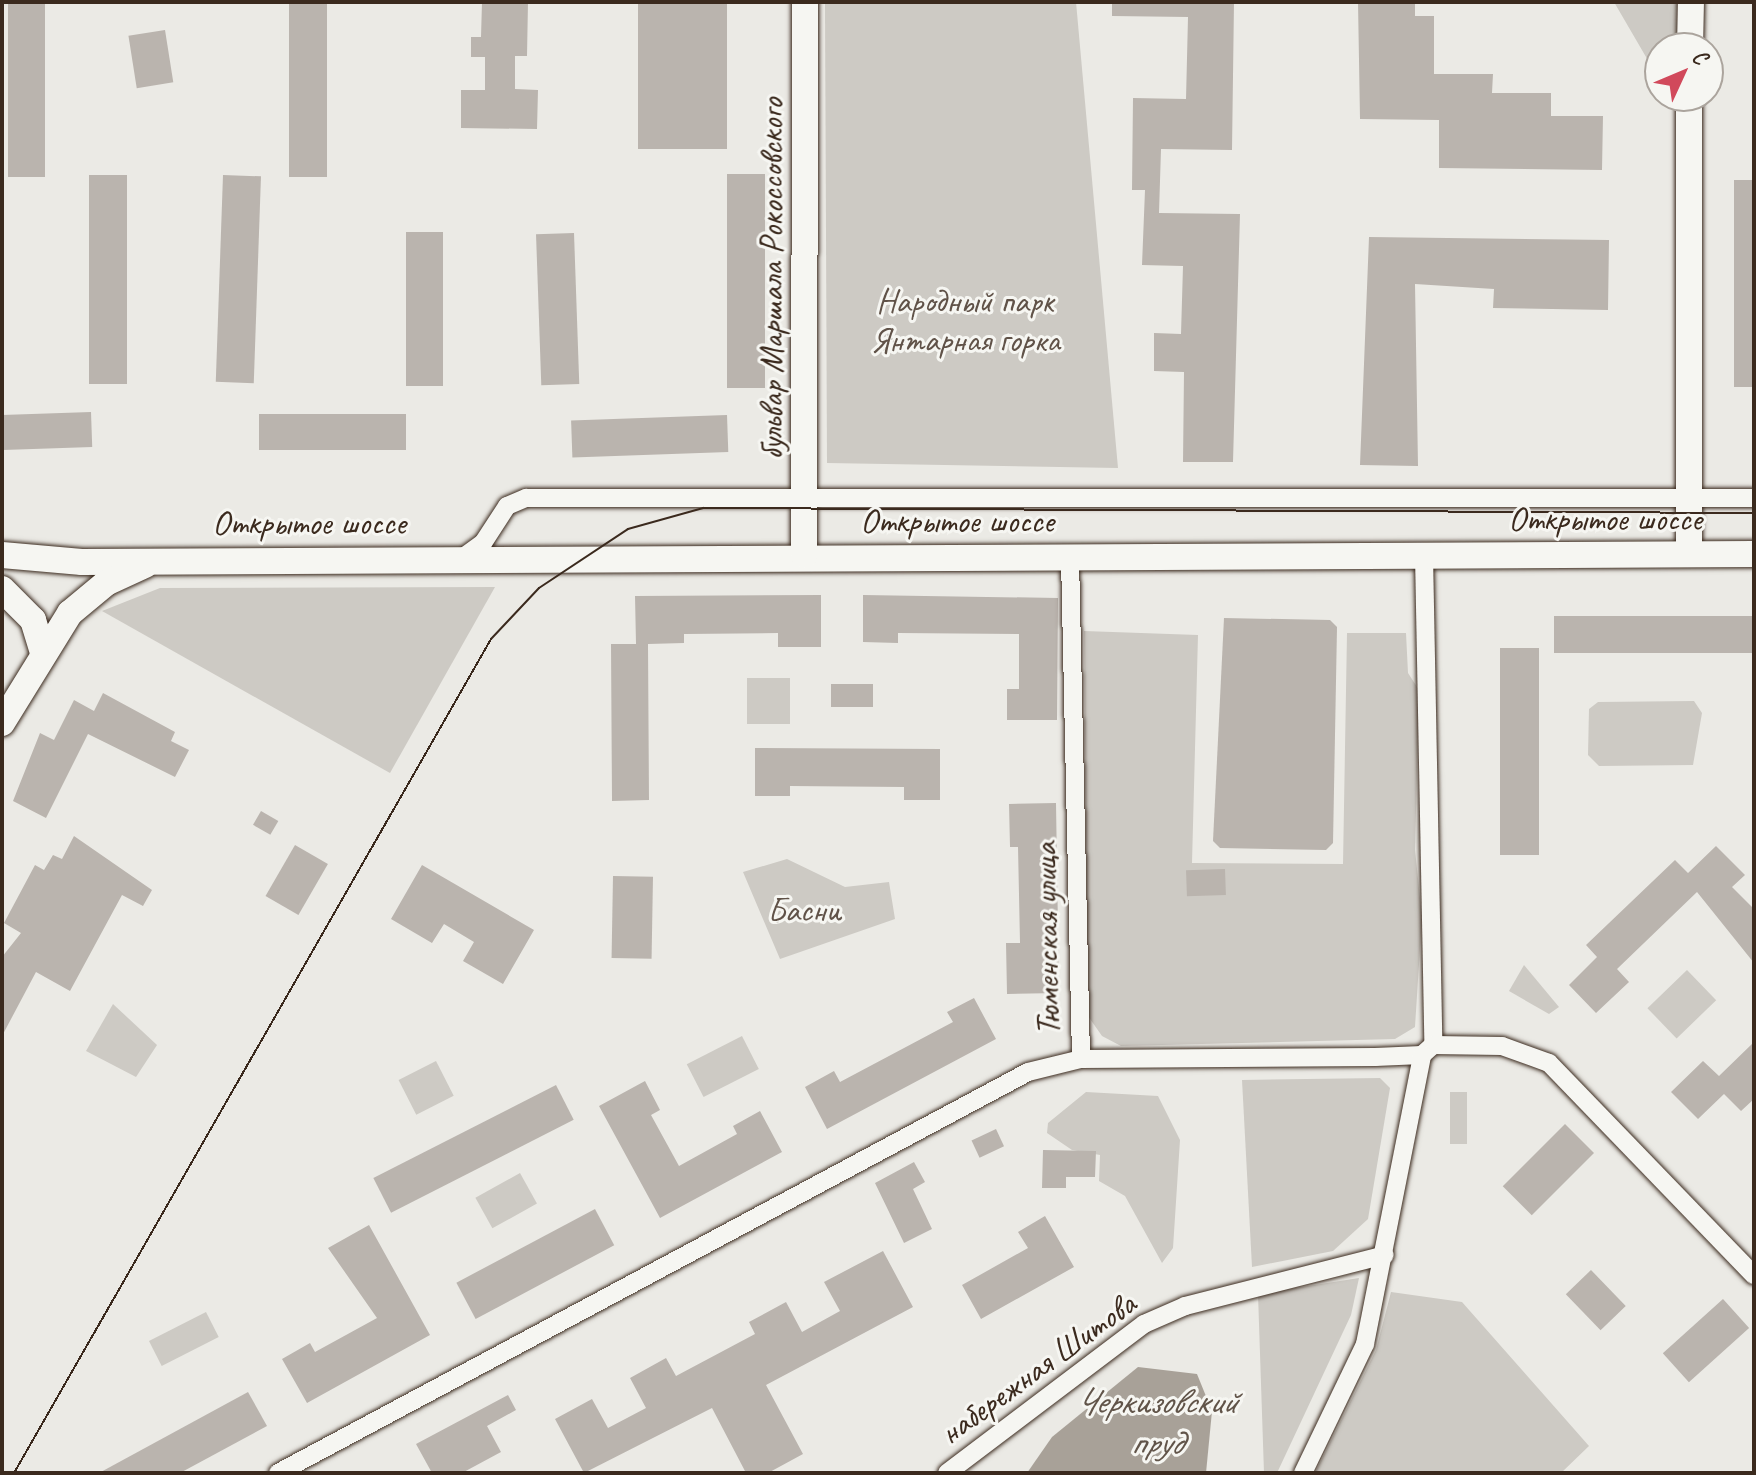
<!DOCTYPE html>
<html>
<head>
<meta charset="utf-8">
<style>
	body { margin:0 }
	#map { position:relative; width:1756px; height:1475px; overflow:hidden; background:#ebeae5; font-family:Caveat,sans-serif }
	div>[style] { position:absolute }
	.green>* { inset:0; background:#cdcac4; transform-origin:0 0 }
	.water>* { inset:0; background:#a8a198 }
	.building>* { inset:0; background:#bab4ae; transform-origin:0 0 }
	.roads { filter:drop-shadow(0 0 2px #3b2a1e) drop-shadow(0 0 2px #3b2a1e) }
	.street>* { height:18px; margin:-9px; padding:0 9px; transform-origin:9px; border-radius:9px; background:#f6f6f2 }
	.secondary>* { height:26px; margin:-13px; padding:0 13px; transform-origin:13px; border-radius:13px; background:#f6f6f2 }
	.tram>* { height:2px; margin:-1px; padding:0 1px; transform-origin:1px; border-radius:1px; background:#3b2a1e }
	span { translate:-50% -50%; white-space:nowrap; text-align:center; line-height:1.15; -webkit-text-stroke:6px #f6f6f2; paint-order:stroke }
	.street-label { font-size:34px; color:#3b2a1e }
	.park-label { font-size:34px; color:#605248 }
	.water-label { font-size:36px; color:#615449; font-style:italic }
	.frame { position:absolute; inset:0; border:4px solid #3b2a1e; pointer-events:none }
	.north { position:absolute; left:1644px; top:32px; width:80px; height:80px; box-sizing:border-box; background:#f6f6f2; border:2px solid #aba49d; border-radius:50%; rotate:46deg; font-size:22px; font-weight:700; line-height:32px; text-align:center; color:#3b2a1e }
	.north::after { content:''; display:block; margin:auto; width:28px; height:36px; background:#d1495b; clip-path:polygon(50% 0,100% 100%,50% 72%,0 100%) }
</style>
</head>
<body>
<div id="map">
	<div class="green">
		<div style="clip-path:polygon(825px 2px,1076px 2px,1118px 468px,827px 463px)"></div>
		<div style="clip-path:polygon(1614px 2px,1677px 2px,1677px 48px,1660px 48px,1660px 81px)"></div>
		<div style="clip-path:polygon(495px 587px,390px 773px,102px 611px,160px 588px)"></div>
		<div style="clip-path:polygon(1084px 631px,1198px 635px,1192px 863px,1343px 864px,1347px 633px,1406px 633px,1408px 673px,1419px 690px,1415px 850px,1422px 917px,1415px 1027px,1395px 1039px,1121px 1046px,1102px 1036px,1088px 1016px)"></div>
		<div style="left:747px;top:678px;width:43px;height:46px"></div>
		<div style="clip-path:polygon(1694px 701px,1702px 713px,1693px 765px,1599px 766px,1588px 755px,1589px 709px,1598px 702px)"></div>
		<div style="clip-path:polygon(787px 859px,845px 887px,889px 882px,895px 919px,780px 959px,743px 872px)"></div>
		<div style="clip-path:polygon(1524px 965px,1559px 1007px,1549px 1014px,1509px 991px)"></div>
		<div style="left:1687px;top:970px;width:42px;height:55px;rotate:46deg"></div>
		<div style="clip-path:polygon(113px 1004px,157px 1045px,136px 1077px,86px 1051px)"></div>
		<div style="left:742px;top:1036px;width:37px;height:62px;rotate:63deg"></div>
		<div style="left:436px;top:1061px;width:39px;height:42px;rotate:63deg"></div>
		<div style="clip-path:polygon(1380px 1078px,1390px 1088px,1368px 1219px,1333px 1251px,1252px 1267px,1242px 1080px)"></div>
		<div style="clip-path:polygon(1086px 1092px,1158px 1096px,1180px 1140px,1173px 1248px,1162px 1263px,1125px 1196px,1099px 1181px,1100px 1155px,1072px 1150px,1047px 1133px,1048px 1123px)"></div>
		<div style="left:1450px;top:1092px;width:17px;height:52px"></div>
		<div style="left:520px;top:1173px;width:35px;height:51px;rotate:61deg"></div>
		<div style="clip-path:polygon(1359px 1278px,1351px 1315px,1277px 1473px,1264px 1473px,1258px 1294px)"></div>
		<div style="clip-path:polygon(1391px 1292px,1462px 1302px,1589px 1446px,1561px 1473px,1315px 1473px,1376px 1350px)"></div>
		<div style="left:206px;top:1312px;width:28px;height:64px;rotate:63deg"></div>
	</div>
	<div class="water">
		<div style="clip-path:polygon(1138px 1367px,1197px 1374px,1212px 1411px,1206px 1473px,1027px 1473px,1052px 1437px)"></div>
	</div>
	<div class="building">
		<div style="left:8px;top:2px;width:37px;height:175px"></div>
		<div style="left:289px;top:2px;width:38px;height:175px"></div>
		<div style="clip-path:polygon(482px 2px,528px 2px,527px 56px,515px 56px,515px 89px,538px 90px,537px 129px,461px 128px,461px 90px,485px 90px,485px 57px,471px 57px,471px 37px,481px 37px)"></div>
		<div style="left:638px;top:2px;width:89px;height:147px"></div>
		<div style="clip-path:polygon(1112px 2px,1234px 2px,1232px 150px,1161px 149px,1159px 213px,1240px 214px,1233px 462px,1183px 462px,1184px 372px,1154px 371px,1154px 333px,1181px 334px,1183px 266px,1142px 265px,1145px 190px,1132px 190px,1133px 98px,1186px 99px,1188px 17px,1112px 16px)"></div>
		<div style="clip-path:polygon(1358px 2px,1415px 2px,1415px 16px,1434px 16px,1434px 74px,1493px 74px,1492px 93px,1551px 93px,1551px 116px,1603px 116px,1602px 170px,1439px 168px,1439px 120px,1360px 119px)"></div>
		<div style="left:165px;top:30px;width:53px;height:37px;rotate:81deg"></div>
		<div style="left:727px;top:174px;width:38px;height:214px"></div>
		<div style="left:89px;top:175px;width:38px;height:209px"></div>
		<div style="left:223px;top:175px;width:38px;height:207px;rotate:2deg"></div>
		<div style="left:1734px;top:180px;width:20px;height:207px"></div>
		<div style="left:443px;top:232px;width:154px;height:37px;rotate:90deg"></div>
		<div style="left:574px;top:233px;width:151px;height:38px;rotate:88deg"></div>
		<div style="clip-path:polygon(1369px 237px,1609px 240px,1608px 310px,1493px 308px,1494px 289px,1415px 284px,1418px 466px,1360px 465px)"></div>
		<div style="left:91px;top:412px;width:35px;height:89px;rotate:88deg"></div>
		<div style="left:259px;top:414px;width:147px;height:36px"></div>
		<div style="left:727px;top:415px;width:37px;height:156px;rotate:88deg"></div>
		<div style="clip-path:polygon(821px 595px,821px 647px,778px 647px,778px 633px,684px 634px,684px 643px,648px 644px,649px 800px,612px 801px,611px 644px,636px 644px,635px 596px)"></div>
		<div style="clip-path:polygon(863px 595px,1058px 598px,1057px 720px,1007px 720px,1007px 689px,1019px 689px,1019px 634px,898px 633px,898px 643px,863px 642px)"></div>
		<div style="left:1554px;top:616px;width:200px;height:37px"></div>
		<div style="clip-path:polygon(1224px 618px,1330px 620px,1337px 627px,1333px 843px,1326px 850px,1220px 848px,1213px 841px)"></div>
		<div style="left:1500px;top:648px;width:39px;height:207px"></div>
		<div style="left:831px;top:684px;width:42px;height:23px"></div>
		<div style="clip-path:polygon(103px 693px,175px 732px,171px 741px,189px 750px,175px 777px,88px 734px,46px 818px,13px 801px,40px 733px,54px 740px,74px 700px,94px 711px)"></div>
		<div style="clip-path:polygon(755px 748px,940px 749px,940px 800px,904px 800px,904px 787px,790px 786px,790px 796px,755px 796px)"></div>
		<div style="clip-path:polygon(1056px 803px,1059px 993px,1007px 994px,1006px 943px,1020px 943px,1018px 847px,1010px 847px,1009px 804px)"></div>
		<div style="left:261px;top:811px;width:20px;height:16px;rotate:30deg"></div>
		<div style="clip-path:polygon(74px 836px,152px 890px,143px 906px,122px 895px,70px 991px,36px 972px,2px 1036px,2px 957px,21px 933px,4px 923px,35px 865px,44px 870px,53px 855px,62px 859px)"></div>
		<div style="left:295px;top:845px;width:38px;height:59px;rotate:30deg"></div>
		<div style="clip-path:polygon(1716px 846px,1745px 875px,1732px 887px,1754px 909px,1754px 963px,1697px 892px,1617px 969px,1629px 982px,1596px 1013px,1569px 985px,1597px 957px,1586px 945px,1675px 860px,1688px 873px)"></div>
		<div style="clip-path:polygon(422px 865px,534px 930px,503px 984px,463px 961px,474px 942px,444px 924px,432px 943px,391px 919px)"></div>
		<div style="left:1225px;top:869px;width:26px;height:39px;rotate:88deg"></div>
		<div style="left:613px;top:876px;width:40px;height:82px;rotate:1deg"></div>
		<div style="clip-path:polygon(974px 998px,996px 1039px,827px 1129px,805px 1087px,834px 1071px,840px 1082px,953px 1022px,947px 1012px)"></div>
		<div style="clip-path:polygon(1754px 1042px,1754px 1099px,1741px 1111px,1724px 1094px,1698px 1119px,1671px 1092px,1703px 1061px,1719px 1076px)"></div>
		<div style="clip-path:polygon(645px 1081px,660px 1110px,651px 1115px,679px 1166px,737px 1134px,733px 1126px,760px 1111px,782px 1152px,660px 1218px,599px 1106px)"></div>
		<div style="left:556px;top:1085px;width:39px;height:205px;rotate:63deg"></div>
		<div style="left:1565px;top:1124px;width:41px;height:88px;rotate:45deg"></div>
		<div style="left:996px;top:1129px;width:19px;height:27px;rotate:65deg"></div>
		<div style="clip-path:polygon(1043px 1150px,1096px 1151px,1095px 1177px,1066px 1177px,1066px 1188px,1042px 1188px)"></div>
		<div style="clip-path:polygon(914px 1162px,925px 1182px,913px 1189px,932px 1229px,904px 1243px,875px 1183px)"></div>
		<div style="left:595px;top:1209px;width:41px;height:157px;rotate:62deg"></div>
		<div style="clip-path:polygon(1045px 1216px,1074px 1267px,981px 1319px,962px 1285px,1028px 1248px,1018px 1232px)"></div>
		<div style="clip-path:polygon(369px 1225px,430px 1335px,307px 1403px,282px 1359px,310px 1343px,315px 1352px,377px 1318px,328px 1248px)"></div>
		<div style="clip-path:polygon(883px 1251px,913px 1307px,766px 1385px,803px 1454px,768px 1473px,746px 1473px,712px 1408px,584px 1473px,555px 1419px,592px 1399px,608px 1428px,646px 1408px,630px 1378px,666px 1358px,676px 1376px,755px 1334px,749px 1322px,786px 1302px,802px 1332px,840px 1311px,824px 1282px)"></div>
		<div style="left:1591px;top:1270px;width:50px;height:35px;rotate:46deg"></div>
		<div style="left:1723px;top:1299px;width:39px;height:81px;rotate:48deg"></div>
		<div style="clip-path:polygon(248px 1392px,267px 1426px,180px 1473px,99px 1473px)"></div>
		<div style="clip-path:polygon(508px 1395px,516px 1410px,487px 1426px,501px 1452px,462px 1473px,432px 1473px,416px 1444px)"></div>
	</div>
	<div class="roads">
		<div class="street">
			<div style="left:1424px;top:555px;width:490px;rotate:88.9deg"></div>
			<div style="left:462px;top:558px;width:26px;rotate:-36deg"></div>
			<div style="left:483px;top:543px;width:44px;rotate:-57deg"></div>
			<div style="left:507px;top:506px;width:21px;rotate:-23deg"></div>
			<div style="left:526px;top:498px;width:1228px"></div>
			<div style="left:1070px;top:558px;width:501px;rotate:88.74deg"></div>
			<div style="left:278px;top:1473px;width:850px;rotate:-28.13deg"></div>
			<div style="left:1028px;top:1072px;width:55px;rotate:-13.8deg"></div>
			<div style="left:1081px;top:1059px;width:294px;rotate:-0.4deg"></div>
			<div style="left:1375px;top:1057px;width:47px;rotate:-2.4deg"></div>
			<div style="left:1422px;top:1055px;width:15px;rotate:-42deg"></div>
			<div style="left:1433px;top:1045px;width:69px;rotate:0.8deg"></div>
			<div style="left:1502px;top:1046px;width:50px;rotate:19.9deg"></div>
			<div style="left:1549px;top:1063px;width:295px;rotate:46deg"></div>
			<div style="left:947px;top:1473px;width:247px;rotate:-37.1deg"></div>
			<div style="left:1144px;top:1324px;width:45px;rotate:-23.7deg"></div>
			<div style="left:1185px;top:1306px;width:206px;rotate:-14.3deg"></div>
			<div style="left:1303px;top:1473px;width:143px;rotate:-64.3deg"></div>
			<div style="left:1365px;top:1344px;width:295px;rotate:-78.8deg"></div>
		</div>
		<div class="secondary">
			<div style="left:1690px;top:48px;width:46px;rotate:-88.8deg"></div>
			<div style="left:1689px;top:96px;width:458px;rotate:90deg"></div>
			<div style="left:2px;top:555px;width:80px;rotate:5deg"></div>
			<div style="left:82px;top:562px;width:1672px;rotate:-0.27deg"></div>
			<div style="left:804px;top:555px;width:553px;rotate:-89.9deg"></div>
			<div style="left:2px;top:589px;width:44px;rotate:45deg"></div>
			<div style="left:33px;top:620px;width:34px;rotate:73deg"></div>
			<div style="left:2px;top:723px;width:129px;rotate:-58.3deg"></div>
			<div style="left:70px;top:613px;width:47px;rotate:-39.8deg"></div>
			<div style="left:106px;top:583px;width:43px;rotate:-24.8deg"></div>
		</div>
	</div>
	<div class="tram">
		<div style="left:14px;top:1473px;width:961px;rotate:-60.23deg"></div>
		<div style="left:491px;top:639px;width:70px;rotate:-46.7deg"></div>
		<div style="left:539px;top:588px;width:107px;rotate:-33.5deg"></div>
		<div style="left:628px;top:529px;width:78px;rotate:-15.6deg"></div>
		<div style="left:703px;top:508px;width:1051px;rotate:0.27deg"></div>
	</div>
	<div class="street-label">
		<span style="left:771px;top:279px;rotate:-90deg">бульвар Маршала Рокоссовского</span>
		<span style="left:1605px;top:519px">Открытое шоссе</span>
		<span style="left:957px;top:521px">Открытое шоссе</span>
		<span style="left:309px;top:523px">Открытое шоссе</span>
		<span style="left:1046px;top:939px;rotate:-91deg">Тюменская улица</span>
		<span style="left:1037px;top:1368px;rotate:-36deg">набережная Шитова</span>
	</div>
	<div class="park-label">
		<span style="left:965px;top:320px">Народный парк<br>Янтарная горка</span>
		<span style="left:804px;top:910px">Басни</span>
	</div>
	<div class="water-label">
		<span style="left:1156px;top:1422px">Черкизовский<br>пруд</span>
	</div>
	<div class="frame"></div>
	<div class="north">С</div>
</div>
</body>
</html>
